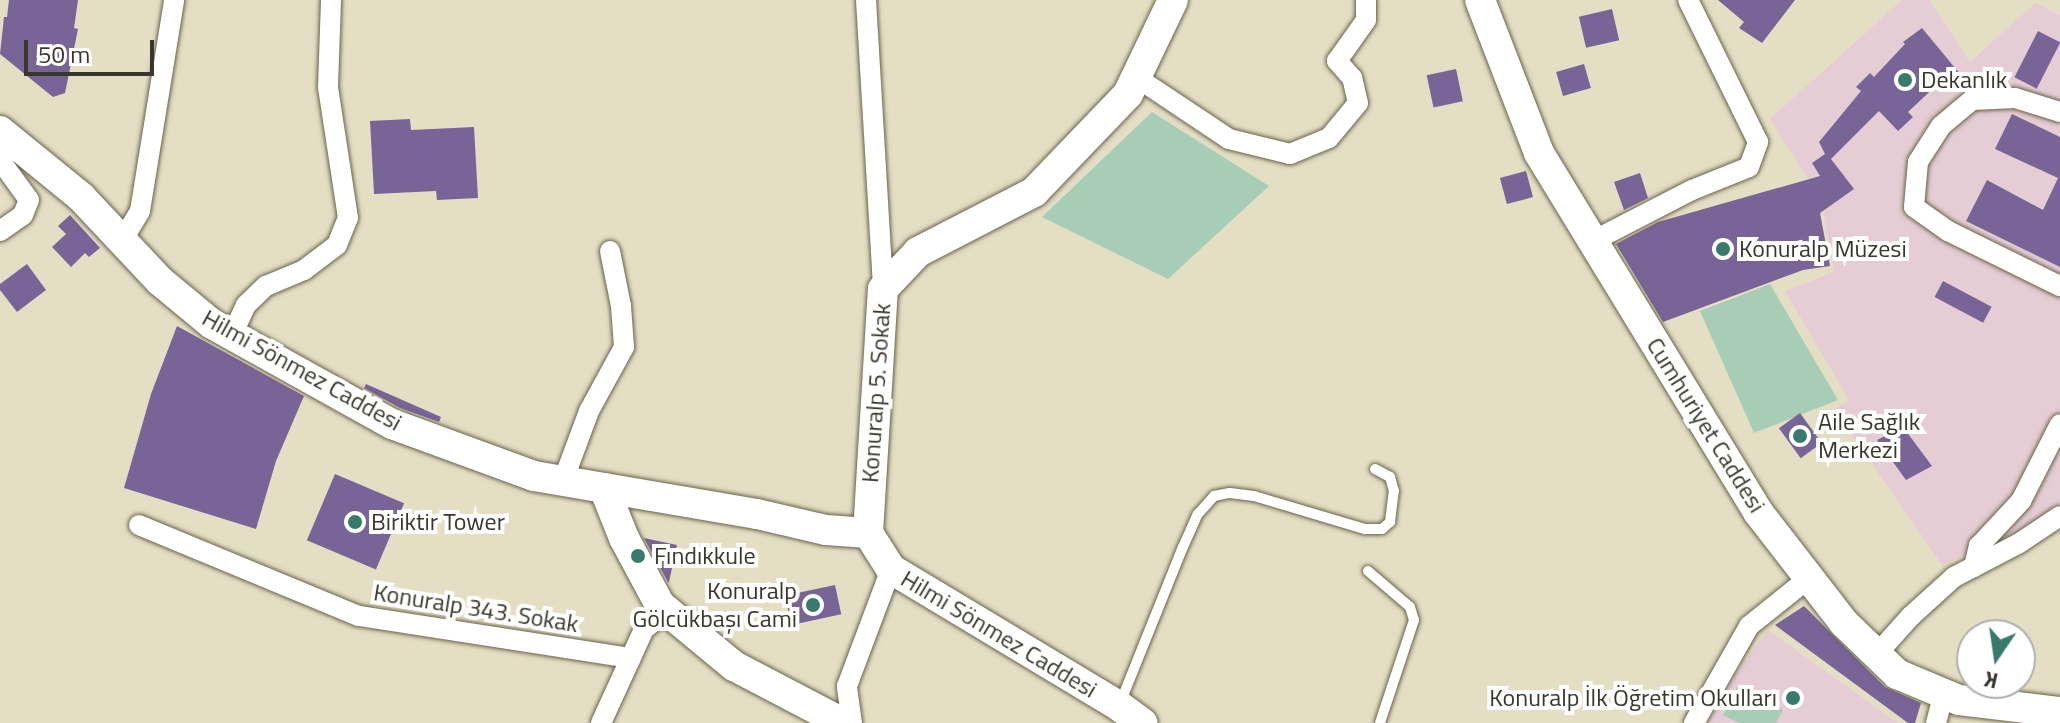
<!DOCTYPE html>
<html>
<head>
<meta charset="utf-8">
<style>
	body { margin:0 }
	#map { position:relative; width:2060px; height:723px; overflow:hidden; background:#e4dfc4; font-family:"Titillium Web",sans-serif }
	div>[style] { position:absolute }
	.education>* { inset:0; background:#e6cdd5 }
	.green>* { inset:0; background:#a7cdb6 }
	.building>* { inset:0; background:#786497; transform-origin:0 0 }
	.roads { filter:drop-shadow(0 0 2px #68634c) drop-shadow(0 0 2px #68634c) }
	.lane>* { height:10px; margin:-5px; padding:0 5px; transform-origin:5px; border-radius:5px; background:#fff }
	.street>* { height:20px; margin:-10px; padding:0 10px; transform-origin:10px; border-radius:10px; background:#fff }
	.secondary>* { height:30px; margin:-15px; padding:0 15px; transform-origin:15px; border-radius:15px; background:#fff }
	.dots>* { width:22px; height:22px; translate:-50% -50%; box-sizing:border-box; border:4px solid #fff; border-radius:50% }
	span { translate:-50% -50%; white-space:nowrap; text-align:center; line-height:1.15; -webkit-text-stroke:8px #fff; paint-order:stroke }
	.poi-label { font-size:24px; color:#39372c }
	.left { translate:0 -50%; text-align:left }
	.right { translate:-100% -50%; text-align:right }
	.street-label { font-size:24px; color:#39372c }
	.north { position:absolute; left:1956px; top:619px; width:80px; height:80px; box-sizing:border-box; background:#fff; border:2px solid #b0afab; border-radius:50%; rotate:193deg; font-size:22px; font-weight:700; line-height:32px; text-align:center; color:#39372c }
	.north::after { content:''; display:block; margin:auto; width:28px; height:36px; background:#387b6d; clip-path:polygon(50% 0,100% 100%,50% 72%,0 100%) }
	.scale { position:absolute; left:24px; top:40px; width:130px; height:36px; box-sizing:border-box; border:4px solid #39372c; border-top:0; padding-left:10px; font-size:24px; line-height:28px; white-space:nowrap; color:#39372c; -webkit-text-stroke:6px #fff; paint-order:stroke }
</style>
</head>
<body>
<div id="map">
	<div class="education">
		<div style="clip-path:polygon(1902px 0,1929px 0,1970px 62px,2035px 3px,2060px 15px,2060px 509px,2038px 523px,1942px 565px,1834px 409px,1849px 400px,1785px 291px,1834px 272px,1821px 200px,1770px 119px)"></div>
		<div style="clip-path:polygon(1768px 630px,1898px 723px,1708px 723px,1736px 674px)"></div>
	</div>
	<div class="green">
		<div style="clip-path:polygon(1152px 112px,1269px 186px,1168px 279px,1042px 217px)"></div>
		<div style="clip-path:polygon(1770px 284px,1838px 400px,1754px 433px,1700px 311px)"></div>
		<div style="clip-path:polygon(1738px 686px,1783px 710px,1776px 723px,1739px 723px,1723px 715px)"></div>
	</div>
	<div class="building">
		<div style="clip-path:polygon(9px 0,78px 0,74px 28px,78px 29px,65px 93px,53px 97px,0 54px,4px 17px,7px 17px)"></div>
		<div style="clip-path:polygon(1718px 0,1795px 0,1762px 43px,1739px 28px,1744px 22px)"></div>
		<div style="left:1612px;top:9px;width:32px;height:34px;rotate:77deg"></div>
		<div style="clip-path:polygon(1922px 28px,1960px 74px,1948px 87px,1942px 80px,1908px 112px,1913px 117px,1898px 131px,1879px 111px,1831px 159px,1854px 189px,1820px 213px,1830px 266px,1803px 270px,1663px 322px,1616px 244px,1658px 222px,1820px 176px,1812px 163px,1825px 154px,1819px 142px,1861px 91px,1856px 87px,1870px 73px,1874px 77px,1905px 44px,1903px 42px)"></div>
		<div style="left:2038px;top:31px;width:25px;height:52px;rotate:27deg"></div>
		<div style="left:1584px;top:64px;width:25px;height:29px;rotate:74deg"></div>
		<div style="left:1456px;top:69px;width:33px;height:30px;rotate:78deg"></div>
		<div style="clip-path:polygon(2012px 114px,2060px 137px,2060px 267px,1966px 221px,1987px 180px,2043px 210px,2058px 178px,1995px 149px)"></div>
		<div style="clip-path:polygon(410px 119px,411px 130px,474px 127px,478px 198px,437px 200px,436px 191px,374px 194px,370px 121px)"></div>
		<div style="left:1526px;top:171px;width:27px;height:27px;rotate:75deg"></div>
		<div style="clip-path:polygon(1640px 173px,1648px 198px,1624px 210px,1614px 182px)"></div>
		<div style="clip-path:polygon(70px 215px,100px 248px,89px 257px,85px 253px,71px 267px,52px 247px,66px 234px,58px 226px)"></div>
		<div style="clip-path:polygon(27px 264px,46px 290px,17px 312px,0 290px,0 284px)"></div>
		<div style="left:1943px;top:281px;width:55px;height:18px;rotate:28deg"></div>
		<div style="clip-path:polygon(177px 326px,304px 396px,276px 461px,256px 529px,124px 488px,151px 394px)"></div>
		<div style="clip-path:polygon(366px 384px,441px 417px,439px 422px,400px 408px,364px 388px)"></div>
		<div style="left:1800px;top:413px;width:37px;height:26px;rotate:54deg"></div>
		<div style="clip-path:polygon(1903px 427px,1932px 466px,1906px 480px,1877px 440px)"></div>
		<div style="left:335px;top:474px;width:75px;height:72px;rotate:23deg"></div>
		<div style="clip-path:polygon(644px 538px,677px 545px,669px 582px,668px 582px)"></div>
		<div style="left:835px;top:585px;width:30px;height:51px;rotate:78deg"></div>
		<div style="clip-path:polygon(1804px 606px,1885px 687px,1921px 703px,1915px 723px,1908px 723px,1775px 625px)"></div>
	</div>
	<div class="roads">
		<div class="lane">
			<div style="left:1368px;top:571px;width:55px;rotate:40.6deg"></div>
			<div style="left:1410px;top:607px;width:14px;rotate:73deg"></div>
			<div style="left:1414px;top:620px;width:108px;rotate:108.3deg"></div>
			<div style="left:1121px;top:701px;width:166px;rotate:-68.1deg"></div>
			<div style="left:1183px;top:547px;width:36px;rotate:-66deg"></div>
			<div style="left:1198px;top:514px;width:24px;rotate:-48deg"></div>
			<div style="left:1214px;top:496px;width:16px;rotate:-11deg"></div>
			<div style="left:1230px;top:493px;width:24px;rotate:7deg"></div>
			<div style="left:1254px;top:496px;width:116px;rotate:16.6deg"></div>
			<div style="left:1365px;top:529px;width:17px"></div>
			<div style="left:1382px;top:529px;width:11px;rotate:-41deg"></div>
			<div style="left:1390px;top:522px;width:31px;rotate:-83deg"></div>
			<div style="left:1394px;top:491px;width:15px;rotate:-106deg"></div>
			<div style="left:1390px;top:477px;width:17px;rotate:-152deg"></div>
		</div>
		<div class="street">
			<div style="left:866px;top:0;width:289px;rotate:86.6deg"></div>
			<div style="left:1136px;top:77px;width:112px;rotate:33.7deg"></div>
			<div style="left:1229px;top:139px;width:63px;rotate:13.8deg"></div>
			<div style="left:1290px;top:154px;width:42px;rotate:-22.3deg"></div>
			<div style="left:1329px;top:138px;width:45px;rotate:-50.4deg"></div>
			<div style="left:1358px;top:103px;width:26px;rotate:-103deg"></div>
			<div style="left:1352px;top:78px;width:23px;rotate:-131deg"></div>
			<div style="left:1337px;top:61px;width:50px;rotate:-54.7deg"></div>
			<div style="left:1366px;top:20px;width:20px;rotate:-90deg"></div>
			<div style="left:2060px;top:112px;width:47px;rotate:-162.7deg"></div>
			<div style="left:2015px;top:98px;width:43px;rotate:177.3deg"></div>
			<div style="left:1972px;top:100px;width:40px;rotate:140deg"></div>
			<div style="left:1941px;top:126px;width:43px;rotate:122.6deg"></div>
			<div style="left:1918px;top:162px;width:45px;rotate:95.1deg"></div>
			<div style="left:1914px;top:207px;width:42px;rotate:35.2deg"></div>
			<div style="left:1948px;top:231px;width:125px;rotate:26.2deg"></div>
			<div style="left:0;top:160px;width:49px;rotate:54.1deg"></div>
			<div style="left:29px;top:200px;width:16px;rotate:112deg"></div>
			<div style="left:23px;top:215px;width:28px;rotate:145deg"></div>
			<div style="left:122px;top:241px;width:35px;rotate:-59deg"></div>
			<div style="left:140px;top:211px;width:214px;rotate:-80.8deg"></div>
			<div style="left:1593px;top:241px;width:111px;rotate:-27.3deg"></div>
			<div style="left:1692px;top:190px;width:61px;rotate:-22deg"></div>
			<div style="left:1749px;top:167px;width:27px;rotate:-70deg"></div>
			<div style="left:1758px;top:142px;width:158px;rotate:-116.2deg"></div>
			<div style="left:232px;top:335px;width:33px;rotate:-65deg"></div>
			<div style="left:246px;top:305px;width:28px;rotate:-44deg"></div>
			<div style="left:266px;top:286px;width:41px;rotate:-22.8deg"></div>
			<div style="left:304px;top:270px;width:41px;rotate:-37.1deg"></div>
			<div style="left:337px;top:245px;width:29px;rotate:-68deg"></div>
			<div style="left:348px;top:218px;width:133px;rotate:-98.7deg"></div>
			<div style="left:328px;top:87px;width:87px;rotate:-88deg"></div>
			<div style="left:563px;top:481px;width:75px;rotate:-69.6deg"></div>
			<div style="left:589px;top:411px;width:73px;rotate:-61.3deg"></div>
			<div style="left:624px;top:347px;width:41px;rotate:-94.2deg"></div>
			<div style="left:621px;top:306px;width:56px;rotate:-101.3deg"></div>
			<div style="left:139px;top:525px;width:238px;rotate:22.5deg"></div>
			<div style="left:359px;top:616px;width:275px;rotate:8.8deg"></div>
			<div style="left:1974px;top:567px;width:22px;rotate:-77deg"></div>
			<div style="left:1979px;top:546px;width:62px;rotate:-47deg"></div>
			<div style="left:2021px;top:501px;width:86px;rotate:-63.1deg"></div>
			<div style="left:1876px;top:655px;width:52px;rotate:-48.1deg"></div>
			<div style="left:1911px;top:616px;width:58px;rotate:-42.2deg"></div>
			<div style="left:1954px;top:577px;width:72px;rotate:-27.3deg"></div>
			<div style="left:2018px;top:544px;width:50px;rotate:-33.7deg"></div>
			<div style="left:601px;top:723px;width:103px;rotate:-65.4deg"></div>
			<div style="left:644px;top:629px;width:29px;rotate:-38deg"></div>
			<div style="left:852px;top:723px;width:37px;rotate:-98deg"></div>
			<div style="left:847px;top:686px;width:125px;rotate:-69.4deg"></div>
			<div style="left:1694px;top:723px;width:112px;rotate:-60.4deg"></div>
			<div style="left:1749px;top:626px;width:77px;rotate:-38.7deg"></div>
			<div style="left:1936px;top:723px;width:30px;rotate:-75deg"></div>
		</div>
		<div class="secondary">
			<div style="left:1480px;top:0;width:164px;rotate:68.9deg"></div>
			<div style="left:1539px;top:153px;width:421px;rotate:58.6deg"></div>
			<div style="left:1758px;top:512px;width:140px;rotate:52.2deg"></div>
			<div style="left:1844px;top:623px;width:74px;rotate:43.9deg"></div>
			<div style="left:1897px;top:674px;width:67px;rotate:22.8deg"></div>
			<div style="left:1959px;top:700px;width:102px;rotate:6.8deg"></div>
			<div style="left:0;top:131px;width:104px;rotate:39.2deg"></div>
			<div style="left:81px;top:197px;width:115px;rotate:46.8deg"></div>
			<div style="left:160px;top:281px;width:67px;rotate:39.6deg"></div>
			<div style="left:212px;top:324px;width:206px;rotate:29.1deg"></div>
			<div style="left:392px;top:424px;width:151px;rotate:20.1deg"></div>
			<div style="left:534px;top:476px;width:226px;rotate:9.7deg"></div>
			<div style="left:757px;top:514px;width:71px;rotate:13.1deg"></div>
			<div style="left:826px;top:530px;width:42px;rotate:4.1deg"></div>
			<div style="left:604px;top:488px;width:54px;rotate:68.2deg"></div>
			<div style="left:624px;top:538px;width:76px;rotate:61.8deg"></div>
			<div style="left:660px;top:605px;width:96px;rotate:39.5deg"></div>
			<div style="left:734px;top:666px;width:123px;rotate:27.6deg"></div>
			<div style="left:868px;top:533px;width:244px;rotate:-86.5deg"></div>
			<div style="left:883px;top:289px;width:51px;rotate:-46.6deg"></div>
			<div style="left:918px;top:252px;width:131px;rotate:-27.3deg"></div>
			<div style="left:1034px;top:192px;width:136px;rotate:-46.2deg"></div>
			<div style="left:1128px;top:94px;width:104px;rotate:-64.4deg"></div>
			<div style="left:868px;top:533px;width:43px;rotate:57.4deg"></div>
			<div style="left:891px;top:569px;width:266px;rotate:31deg"></div>
			<div style="left:1119px;top:706px;width:29px;rotate:36deg"></div>
		</div>
	</div>
	<div class="dots">
		<div style="left:1905px;top:80px;background:#387b6d"></div>
		<div style="left:1723px;top:249px;background:#387b6d"></div>
		<div style="left:1800px;top:436px;background:#387b6d"></div>
		<div style="left:355px;top:522px;background:#387b6d"></div>
		<div style="left:638px;top:556px;background:#387b6d"></div>
		<div style="left:813px;top:605px;background:#387b6d"></div>
		<div style="left:1793px;top:698px;background:#387b6d"></div>
	</div>
	<div class="poi-label">
		<span class="left" style="left:1921px;top:80px">Dekanlık</span>
		<span class="left" style="left:1739px;top:249px">Konuralp Müzesi</span>
		<span class="left" style="left:1818px;top:436px">Aile Sağlık<br>Merkezi</span>
		<span class="left" style="left:371px;top:522px">Biriktir Tower</span>
		<span class="left" style="left:654px;top:556px">Fındıkkule</span>
		<span class="right" style="left:797px;top:605px">Konuralp<br>Gölcükbaşı Cami</span>
		<span class="right" style="left:1777px;top:698px">Konuralp İlk Öğretim Okulları</span>
	</div>
	<div class="street-label">
		<span style="left:302px;top:370px;rotate:29deg">Hilmi Sönmez Caddesi</span>
		<span style="left:876px;top:393px;rotate:-86deg">Konuralp 5. Sokak</span>
		<span style="left:1706px;top:425px;rotate:58deg">Cumhuriyet Caddesi</span>
		<span style="left:476px;top:608px;rotate:9deg">Konuralp 343. Sokak</span>
		<span style="left:999px;top:634px;rotate:31deg">Hilmi Sönmez Caddesi</span>
	</div>
	<div class="north">K</div>
	<div class="scale">50 m</div>
</div>
</body>
</html>
